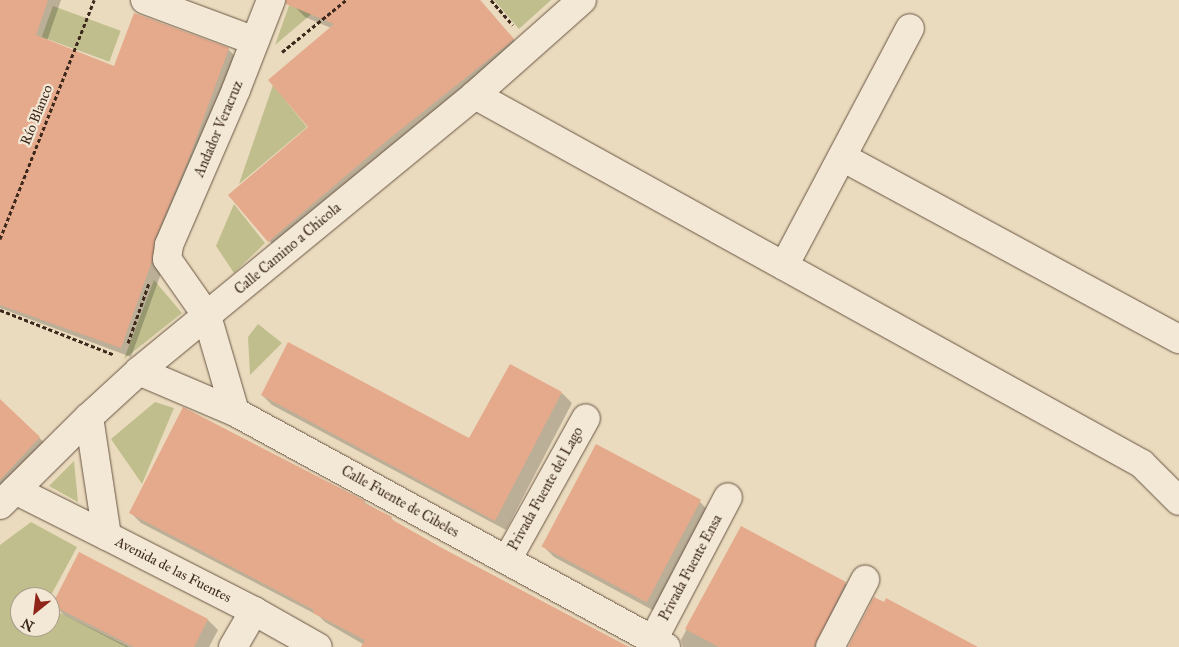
<!DOCTYPE html>
<html>
<head>
<meta charset="utf-8">
<style>
	body { margin:0 }
	#map { position:relative; width:1179px; height:647px; overflow:hidden; background:#ebdbbe; font-family:"IM FELL Great Primer",serif }
	div>[style] { position:absolute }
	.green>* { inset:0; background:#bfbe8c; transform-origin:0 0 }
	.shadow>* { inset:0; background:#0003 }
	.building>* { inset:0; background:#e5a98c; transform-origin:0 0 }
	.path>* { height:3px; margin-top:-1.5px; transform-origin:0; background:repeating-linear-gradient(90deg,#3d281c 0 4px,transparent 0 6.5px) }
	.roads { filter:drop-shadow(0 0 1px #685544) drop-shadow(0 0 1px #685544) }
	.minor>* { height:28px; margin:-14px; padding:0 14px; transform-origin:14px; border-radius:14px; background:#f2e8d5 }
	.tertiary>* { height:28px; margin:-14px; padding:0 14px; transform-origin:14px; border-radius:14px; background:#f2e8d5 }
	span { translate:-50% -50%; white-space:nowrap; text-align:center; line-height:1.15; -webkit-text-stroke:4.5px #f2e8d5; paint-order:stroke }
	.street-label { font-size:14px; color:#3d281c }
	.north { position:absolute; left:10px; top:587px; width:50px; height:50px; box-sizing:border-box; background:#f2e8d5; border:1px solid #aa9b8b; border-radius:50%; rotate:209deg; font-size:14px; font-weight:700; line-height:20px; text-align:center; color:#3d281c }
	.north::after { content:''; display:block; margin:auto; width:18px; height:22px; background:#8f2418; clip-path:polygon(50% 0,100% 100%,50% 72%,0 100%) }
</style>
</head>
<body>
<div id="map">
	<div class="green">
		<div style="clip-path:polygon(291px 0,328px 0,275px 45px)"></div>
		<div style="clip-path:polygon(494px 0,551px 0,519px 29px)"></div>
		<div style="left:53px;top:6px;width:72px;height:33px;rotate:20deg"></div>
		<div style="clip-path:polygon(273px 85px,307px 127px,239px 184px)"></div>
		<div style="clip-path:polygon(234px 204px,265px 243px,234px 273px,216px 246px)"></div>
		<div style="clip-path:polygon(154px 280px,182px 313px,124px 359px)"></div>
		<div style="clip-path:polygon(258px 324px,282px 343px,250px 375px,248px 337px)"></div>
		<div style="clip-path:polygon(155px 402px,174px 408px,142px 484px,111px 439px)"></div>
		<div style="clip-path:polygon(74px 461px,78px 502px,49px 486px)"></div>
		<div style="clip-path:polygon(31px 522px,77px 547px,50px 597px,20px 597px,20px 627px,50px 627px,50px 608px,129px 647px,0 647px,0 545px)"></div>
	</div>
	<div class="shadow">
		<div style="clip-path:polygon(0 0,61px 0,47px 41px,115px 68px,228px 49px,238px 59px,131px 357px,0 308px)"></div>
		<div style="clip-path:polygon(298px 0,480px 0,523px 50px,280px 251px,269px 241px,310px 127px,331px 28px,305px 17px,295px 7px)"></div>
		<div style="clip-path:polygon(562px 393px,572px 403px,506px 530px,272px 405px,262px 395px,470px 440px)"></div>
		<div style="clip-path:polygon(0 401px,50px 448px,0 501px)"></div>
		<div style="clip-path:polygon(364px 502px,391px 518px,397px 524px,612px 647px,368px 647px,325px 622px,319px 616px,141px 523px,131px 513px)"></div>
		<div style="clip-path:polygon(700px 502px,710px 512px,658px 613px,554px 557px,544px 547px)"></div>
		<div style="clip-path:polygon(741px 527px,845px 583px,855px 593px,827px 647px,683px 647px,681px 640px)"></div>
		<div style="clip-path:polygon(79px 554px,208px 620px,218px 630px,209px 647px,126px 647px,64px 615px,54px 605px)"></div>
	</div>
	<div class="building">
		<div style="clip-path:polygon(0 0,48px 0,36px 35px,114px 66px,134px 13px,229px 48px,189px 158px,155px 239px,152px 261px,121px 348px,0 305px)"></div>
		<div style="clip-path:polygon(286px 0,480px 0,514px 39px,390px 138px,268px 242px,228px 195px,308px 127px,268px 80px,334px 24px,286px 4px)"></div>
		<div style="clip-path:polygon(288px 342px,469px 438px,510px 364px,562px 392px,495px 521px,261px 395px)"></div>
		<div style="clip-path:polygon(0 399px,40px 437px,0 480px)"></div>
		<div style="clip-path:polygon(183px 407px,365px 501px,364px 503px,392px 517px,391px 519px,442px 548px,629px 647px,361px 647px,365px 640px,313px 613px,314px 610px,129px 513px)"></div>
		<div style="left:596px;top:444px;width:119px;height:116px;rotate:28deg"></div>
		<div style="clip-path:polygon(741px 526px,846px 582px,814px 647px,719px 647px,685px 629px)"></div>
		<div style="clip-path:polygon(79px 552px,208px 619px,194px 647px,134px 647px,52px 605px)"></div>
		<div style="clip-path:polygon(874px 597px,884px 602px,886px 598px,978px 647px,848px 647px)"></div>
	</div>
	<div class="path">
		<div style="left:491px;top:0;width:33px;rotate:49deg"></div>
		<div style="left:282px;top:52px;width:82px;rotate:-39.1deg"></div>
		<div style="left:0;top:239px;width:257px;rotate:-68.5deg"></div>
		<div style="left:0;top:310px;width:123px;rotate:21.4deg"></div>
		<div style="left:128px;top:343px;width:64px;rotate:-70.7deg"></div>
	</div>
	<div class="roads">
		<div class="minor">
			<div style="left:145px;top:0;width:117px;rotate:20.4deg"></div>
			<div style="left:271px;top:0;width:97px;rotate:111.3deg"></div>
			<div style="left:236px;top:90px;width:169px;rotate:113.4deg"></div>
			<div style="left:169px;top:245px;width:14px;rotate:98deg"></div>
			<div style="left:167px;top:259px;width:70px;rotate:54.9deg"></div>
			<div style="left:207px;top:316px;width:100px;rotate:73.7deg"></div>
			<div style="left:235px;top:412px;width:491px;rotate:28.6deg"></div>
			<div style="left:475px;top:95px;width:762px;rotate:28.95deg"></div>
			<div style="left:1142px;top:464px;width:52px;rotate:45deg"></div>
			<div style="left:842px;top:157px;width:383px;rotate:28.4deg"></div>
			<div style="left:784px;top:266px;width:269px;rotate:-62.1deg"></div>
			<div style="left:139px;top:371px;width:104px;rotate:23.1deg"></div>
			<div style="left:89px;top:417px;width:120px;rotate:81.4deg"></div>
			<div style="left:107px;top:536px;width:165px;rotate:27deg"></div>
			<div style="left:254px;top:611px;width:73px;rotate:29.4deg"></div>
			<div style="left:15px;top:490px;width:103px;rotate:26.6deg"></div>
			<div style="left:507px;top:560px;width:162px;rotate:-60.9deg"></div>
			<div style="left:653px;top:640px;width:161px;rotate:-62.3deg"></div>
			<div style="left:233px;top:647px;width:42px;rotate:-59.7deg"></div>
			<div style="left:830px;top:647px;width:76px;rotate:-62.4deg"></div>
		</div>
		<div class="tertiary">
			<div style="left:0;top:505px;width:125px;rotate:-44.7deg"></div>
			<div style="left:89px;top:417px;width:68px;rotate:-42.6deg"></div>
			<div style="left:139px;top:371px;width:435px;rotate:-39.4deg"></div>
			<div style="left:475px;top:95px;width:143px;rotate:-41.6deg"></div>
		</div>
	</div>
	<div class="street-label">
		<span style="left:37px;top:115px;rotate:-68deg">Río Blanco</span>
		<span style="left:219px;top:129px;rotate:-67deg">Andador Veracruz</span>
		<span style="left:288px;top:249px;rotate:-40deg">Calle Camino a Chicola</span>
		<span style="left:546px;top:489px;rotate:-61deg">Privada Fuente del Lago</span>
		<span style="left:400px;top:502px;rotate:29deg">Calle Fuente de Cibeles</span>
		<span style="left:691px;top:568px;rotate:-62deg">Privada Fuente Ensa</span>
		<span style="left:173px;top:570px;rotate:27deg">Avenida de las Fuentes</span>
	</div>
	<div class="north">N</div>
</div>
</body>
</html>
